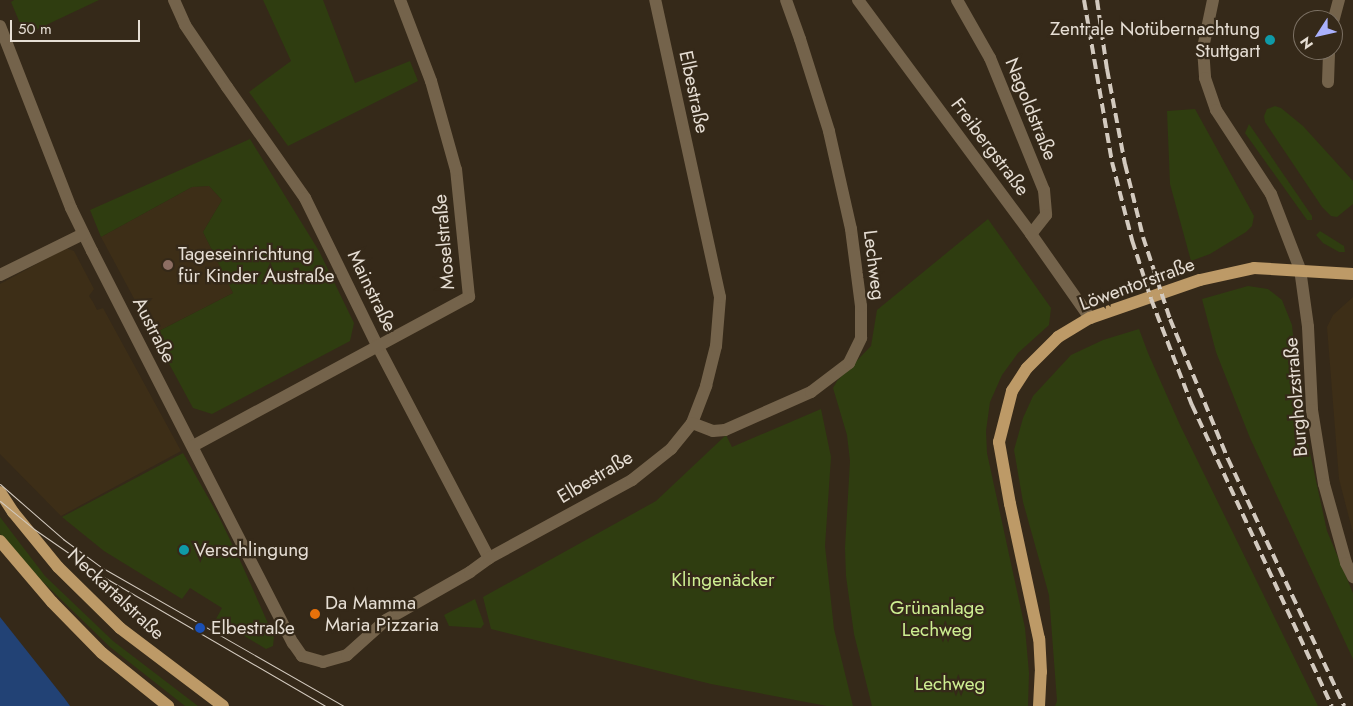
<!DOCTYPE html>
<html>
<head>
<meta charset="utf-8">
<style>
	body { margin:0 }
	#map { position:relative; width:1353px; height:706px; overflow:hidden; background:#352919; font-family:Jost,sans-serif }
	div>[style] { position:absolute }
	.built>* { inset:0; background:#3d2e17 }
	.green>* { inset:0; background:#2f3d10 }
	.water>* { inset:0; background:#224275 }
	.minor>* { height:12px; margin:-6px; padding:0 6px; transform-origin:6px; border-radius:6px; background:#74634b }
	.major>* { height:12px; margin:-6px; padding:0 6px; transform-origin:6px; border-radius:6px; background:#bd9a67 }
	.tram>* { height:1px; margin:-0.5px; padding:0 0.5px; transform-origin:0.5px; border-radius:0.5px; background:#d3cabf }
	.rail>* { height:4px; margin-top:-2px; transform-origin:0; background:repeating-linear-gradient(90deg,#d3cabf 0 10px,transparent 0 15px) }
	.dots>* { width:14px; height:14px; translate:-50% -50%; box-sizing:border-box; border:2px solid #352919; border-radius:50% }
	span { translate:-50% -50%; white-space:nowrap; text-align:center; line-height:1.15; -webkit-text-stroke:4.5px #352919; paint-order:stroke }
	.poi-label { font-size:19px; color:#e6ded4 }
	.right { translate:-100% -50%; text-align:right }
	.left { translate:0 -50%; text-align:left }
	.street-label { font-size:19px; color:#e6ded4 }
	.park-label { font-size:19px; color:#cdee91 }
	.north { position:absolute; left:1293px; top:10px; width:50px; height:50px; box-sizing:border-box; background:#352919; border:1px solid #7c7164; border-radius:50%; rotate:235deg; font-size:14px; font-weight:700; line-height:20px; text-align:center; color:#e6ded4 }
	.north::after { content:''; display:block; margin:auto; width:18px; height:22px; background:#a9b0fc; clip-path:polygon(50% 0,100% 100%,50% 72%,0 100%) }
	.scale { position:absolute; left:10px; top:20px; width:130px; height:22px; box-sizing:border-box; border:2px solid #e6ded4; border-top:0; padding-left:6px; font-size:15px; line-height:18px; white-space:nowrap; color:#e6ded4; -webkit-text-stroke:4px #352919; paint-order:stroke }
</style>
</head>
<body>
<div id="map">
	<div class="built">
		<div style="clip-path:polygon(209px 186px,222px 200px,203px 232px,233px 293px,153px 334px,101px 237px,192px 187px)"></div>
		<div style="clip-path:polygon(66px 248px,74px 251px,94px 289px,89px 296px,93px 302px,97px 310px,103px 308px,181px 451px,61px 516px,0 454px,0 284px)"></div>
		<div style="clip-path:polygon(1353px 297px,1353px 533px,1339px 479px,1327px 327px,1333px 315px)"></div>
	</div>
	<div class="green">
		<div style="clip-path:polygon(14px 0,99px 0,25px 35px,11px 2px)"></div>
		<div style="clip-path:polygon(263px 0,323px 0,355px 83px,410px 61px,418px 81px,288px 146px,249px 92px,291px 61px)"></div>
		<div style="clip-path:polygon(1275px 106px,1281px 108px,1303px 126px,1353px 181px,1353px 204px,1337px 217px,1331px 216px,1322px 207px,1265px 122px,1264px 116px,1267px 109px)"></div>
		<div style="clip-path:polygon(1195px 109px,1254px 216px,1252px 226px,1246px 232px,1210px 254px,1191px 261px,1170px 184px,1167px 111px)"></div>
		<div style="clip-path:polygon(1249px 124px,1312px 216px,1312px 220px,1307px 220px,1245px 133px)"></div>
		<div style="clip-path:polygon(250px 139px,319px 251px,354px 323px,350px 341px,212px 414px,193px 408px,153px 334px,233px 293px,203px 232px,222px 200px,209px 186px,192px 187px,101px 237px,90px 210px)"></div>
		<div style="clip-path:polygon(988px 219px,1051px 308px,1049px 325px,1018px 353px,1002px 375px,990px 402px,986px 431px,987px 453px,1025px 628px,1029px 673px,1028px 706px,872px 706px,854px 634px,846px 576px,845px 548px,850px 461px,847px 435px,833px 388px,837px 381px,871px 346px,877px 310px)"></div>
		<div style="clip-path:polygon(1320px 231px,1344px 246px,1345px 252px,1339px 252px,1323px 243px,1316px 235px)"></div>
		<div style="clip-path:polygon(1248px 286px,1268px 289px,1282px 300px,1292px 325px,1301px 412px,1327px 531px,1353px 593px,1353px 659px,1250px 438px,1216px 352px,1202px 299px)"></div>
		<div style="clip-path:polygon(1139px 329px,1148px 353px,1180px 425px,1318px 706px,1055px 706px,1057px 701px,1049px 595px,1023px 502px,1014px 450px,1023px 418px,1033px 396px,1071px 355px,1103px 340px)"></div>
		<div style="clip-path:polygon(821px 409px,831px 457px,825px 546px,834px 629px,853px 706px,827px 706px,711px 684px,491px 629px,483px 597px,656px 501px,726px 435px,732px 447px)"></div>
		<div style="clip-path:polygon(183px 453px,218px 515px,239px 558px,274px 637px,273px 646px,266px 649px,216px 619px,222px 608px,190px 588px,182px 599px,104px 551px,62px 517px)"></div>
		<div style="clip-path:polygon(0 517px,45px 576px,113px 641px,198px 706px,185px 706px,110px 647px,42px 581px,0 534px)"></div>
		<div style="clip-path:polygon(475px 599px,484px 624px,481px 628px,449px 626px,444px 615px)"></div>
	</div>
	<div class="water">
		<div style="clip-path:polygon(0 617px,65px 699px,70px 706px,0 706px)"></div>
	</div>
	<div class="minor">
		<div style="left:174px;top:0;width:27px;rotate:66deg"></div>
		<div style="left:185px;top:25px;width:75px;rotate:55.9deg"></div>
		<div style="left:227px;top:87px;width:136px;rotate:54.9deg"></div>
		<div style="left:305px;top:198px;width:164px;rotate:63.9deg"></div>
		<div style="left:377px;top:345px;width:241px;rotate:62.3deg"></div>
		<div style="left:858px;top:0;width:291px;rotate:53.5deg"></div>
		<div style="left:1031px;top:234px;width:103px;rotate:54.9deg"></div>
		<div style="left:957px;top:0;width:67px;rotate:60.4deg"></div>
		<div style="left:990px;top:58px;width:143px;rotate:67.8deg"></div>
		<div style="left:1044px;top:190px;width:25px;rotate:85deg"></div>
		<div style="left:1046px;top:215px;width:24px;rotate:128deg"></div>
		<div style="left:1213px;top:0;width:49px;rotate:101.8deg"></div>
		<div style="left:1203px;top:48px;width:30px;rotate:86deg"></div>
		<div style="left:1205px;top:78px;width:34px;rotate:71deg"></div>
		<div style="left:1216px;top:110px;width:100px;rotate:56.8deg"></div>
		<div style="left:1271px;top:194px;width:80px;rotate:68.9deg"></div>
		<div style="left:1300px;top:269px;width:59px;rotate:82.1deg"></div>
		<div style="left:1308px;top:327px;width:83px;rotate:87.2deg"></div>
		<div style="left:1312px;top:410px;width:75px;rotate:80.8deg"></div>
		<div style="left:1324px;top:484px;width:82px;rotate:74.4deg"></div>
		<div style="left:1346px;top:563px;width:16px;rotate:63deg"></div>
		<div style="left:1333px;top:22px;width:23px;rotate:-75deg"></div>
		<div style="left:0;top:26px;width:195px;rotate:68.7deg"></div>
		<div style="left:71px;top:208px;width:48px;rotate:64deg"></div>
		<div style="left:92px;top:251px;width:441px;rotate:62.9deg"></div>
		<div style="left:293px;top:643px;width:16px;rotate:55deg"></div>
		<div style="left:302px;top:656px;width:22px;rotate:16deg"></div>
		<div style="left:323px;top:662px;width:25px;rotate:-16deg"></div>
		<div style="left:347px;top:655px;width:52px;rotate:-41.9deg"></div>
		<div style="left:386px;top:620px;width:97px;rotate:-29.7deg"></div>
		<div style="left:470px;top:572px;width:24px;rotate:-36deg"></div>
		<div style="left:489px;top:558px;width:163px;rotate:-28.6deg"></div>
		<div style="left:632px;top:480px;width:50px;rotate:-38.5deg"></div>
		<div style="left:671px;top:449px;width:33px;rotate:-51deg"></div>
		<div style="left:692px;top:423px;width:40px;rotate:-69deg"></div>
		<div style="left:706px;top:386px;width:41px;rotate:-76deg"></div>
		<div style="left:716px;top:346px;width:49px;rotate:-85.3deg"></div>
		<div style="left:720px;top:297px;width:304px;rotate:-102.3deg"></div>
		<div style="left:1328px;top:82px;width:32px;rotate:-88deg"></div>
		<div style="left:0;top:275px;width:93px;rotate:-26.3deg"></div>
		<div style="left:692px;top:423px;width:22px;rotate:21deg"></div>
		<div style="left:713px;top:431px;width:12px;rotate:-5deg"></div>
		<div style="left:725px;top:430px;width:94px;rotate:-23.8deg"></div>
		<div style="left:811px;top:392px;width:48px;rotate:-37.3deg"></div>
		<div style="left:849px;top:363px;width:28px;rotate:-64deg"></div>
		<div style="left:861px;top:338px;width:32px;rotate:-90deg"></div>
		<div style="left:861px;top:306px;width:78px;rotate:-97.4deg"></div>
		<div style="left:851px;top:229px;width:100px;rotate:-102.7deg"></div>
		<div style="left:829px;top:131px;width:96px;rotate:-107.5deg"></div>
		<div style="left:800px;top:39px;width:41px;rotate:-109.7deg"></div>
		<div style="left:193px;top:446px;width:314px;rotate:-28.4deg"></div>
		<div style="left:469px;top:297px;width:128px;rotate:-95.8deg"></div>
		<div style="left:456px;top:170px;width:92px;rotate:-105.7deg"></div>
		<div style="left:431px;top:81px;width:87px;rotate:-110.9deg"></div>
	</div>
	<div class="major">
		<div style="left:0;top:492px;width:24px;rotate:57deg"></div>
		<div style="left:13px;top:512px;width:71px;rotate:50.7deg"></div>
		<div style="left:58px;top:567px;width:87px;rotate:44.5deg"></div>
		<div style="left:120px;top:628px;width:129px;rotate:37.1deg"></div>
		<div style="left:0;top:541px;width:80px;rotate:49.6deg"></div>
		<div style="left:52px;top:602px;width:71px;rotate:45.6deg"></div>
		<div style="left:102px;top:653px;width:85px;rotate:38.8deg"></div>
		<div style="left:1039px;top:706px;width:34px;rotate:-87deg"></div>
		<div style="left:1041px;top:672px;width:33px;rotate:-93deg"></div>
		<div style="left:1039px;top:639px;width:138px;rotate:-102.1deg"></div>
		<div style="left:1010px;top:504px;width:63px;rotate:-100.1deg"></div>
		<div style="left:999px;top:442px;width:53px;rotate:-75.7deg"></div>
		<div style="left:1012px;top:391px;width:27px;rotate:-57deg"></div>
		<div style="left:1027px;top:368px;width:44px;rotate:-45deg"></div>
		<div style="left:1058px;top:337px;width:37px;rotate:-31deg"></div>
		<div style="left:1090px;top:318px;width:116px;rotate:-19.1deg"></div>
		<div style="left:1200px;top:280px;width:55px;rotate:-12.5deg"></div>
		<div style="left:1254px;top:268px;width:99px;rotate:3.5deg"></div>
	</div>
	<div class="tram">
		<div style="left:0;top:484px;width:84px;rotate:41.1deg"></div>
		<div style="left:63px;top:539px;width:47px;rotate:36.4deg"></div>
		<div style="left:101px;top:567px;width:280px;rotate:29.8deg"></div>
		<div style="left:0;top:501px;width:44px;rotate:39.5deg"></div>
		<div style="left:34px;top:529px;width:83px;rotate:34.7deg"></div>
		<div style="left:102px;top:576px;width:258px;rotate:30.2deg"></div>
	</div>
	<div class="rail">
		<div style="left:1084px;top:0;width:164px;rotate:80.2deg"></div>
		<div style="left:1112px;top:162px;width:81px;rotate:75.6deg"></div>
		<div style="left:1132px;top:240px;width:62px;rotate:72.1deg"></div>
		<div style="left:1151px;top:299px;width:114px;rotate:68.9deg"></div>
		<div style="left:1192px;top:405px;width:332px;rotate:65.1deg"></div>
		<div style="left:1097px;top:0;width:70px;rotate:81.8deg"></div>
		<div style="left:1107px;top:69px;width:97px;rotate:79.3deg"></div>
		<div style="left:1125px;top:164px;width:75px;rotate:76.1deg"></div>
		<div style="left:1143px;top:237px;width:86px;rotate:71.8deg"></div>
		<div style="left:1170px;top:319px;width:152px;rotate:67.5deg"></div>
		<div style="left:1228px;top:459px;width:273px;rotate:64.8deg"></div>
	</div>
	<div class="dots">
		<div style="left:1270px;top:40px;background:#0f9aa8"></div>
		<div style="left:168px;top:265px;background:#8d6e63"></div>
		<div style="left:184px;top:550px;background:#0f9aa8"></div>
		<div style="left:315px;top:614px;background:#e8710a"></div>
		<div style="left:200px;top:628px;background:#1a4fb4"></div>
	</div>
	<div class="poi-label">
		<span class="right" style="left:1260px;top:40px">Zentrale Notübernachtung<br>Stuttgart</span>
		<span class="left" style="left:178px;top:265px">Tageseinrichtung<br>für Kinder Austraße</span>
		<span class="left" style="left:194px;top:550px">Verschlingung</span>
		<span class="left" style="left:325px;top:614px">Da Mamma<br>Maria Pizzaria</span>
		<span class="left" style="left:211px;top:628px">Elbestraße</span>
	</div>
	<div class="street-label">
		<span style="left:694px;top:92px;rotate:78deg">Elbestraße</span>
		<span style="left:1031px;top:109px;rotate:68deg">Nagoldstraße</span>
		<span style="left:990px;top:147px;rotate:53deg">Freibergstraße</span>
		<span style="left:444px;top:242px;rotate:-95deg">Moselstraße</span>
		<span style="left:874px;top:265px;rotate:83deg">Lechweg</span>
		<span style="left:1137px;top:284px;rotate:-20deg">Löwentorstraße</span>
		<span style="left:372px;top:291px;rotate:64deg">Mainstraße</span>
		<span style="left:154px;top:330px;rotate:63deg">Austraße</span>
		<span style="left:1296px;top:397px;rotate:-95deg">Burgholzstraße</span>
		<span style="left:595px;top:477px;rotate:-31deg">Elbestraße</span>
		<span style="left:116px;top:594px;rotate:43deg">Neckartalstraße</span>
	</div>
	<div class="park-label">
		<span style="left:723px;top:580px">Klingenäcker</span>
		<span style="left:937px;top:619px">Grünanlage<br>Lechweg</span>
		<span style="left:950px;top:684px">Lechweg</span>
	</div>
	<div class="north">N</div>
	<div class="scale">50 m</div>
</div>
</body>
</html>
